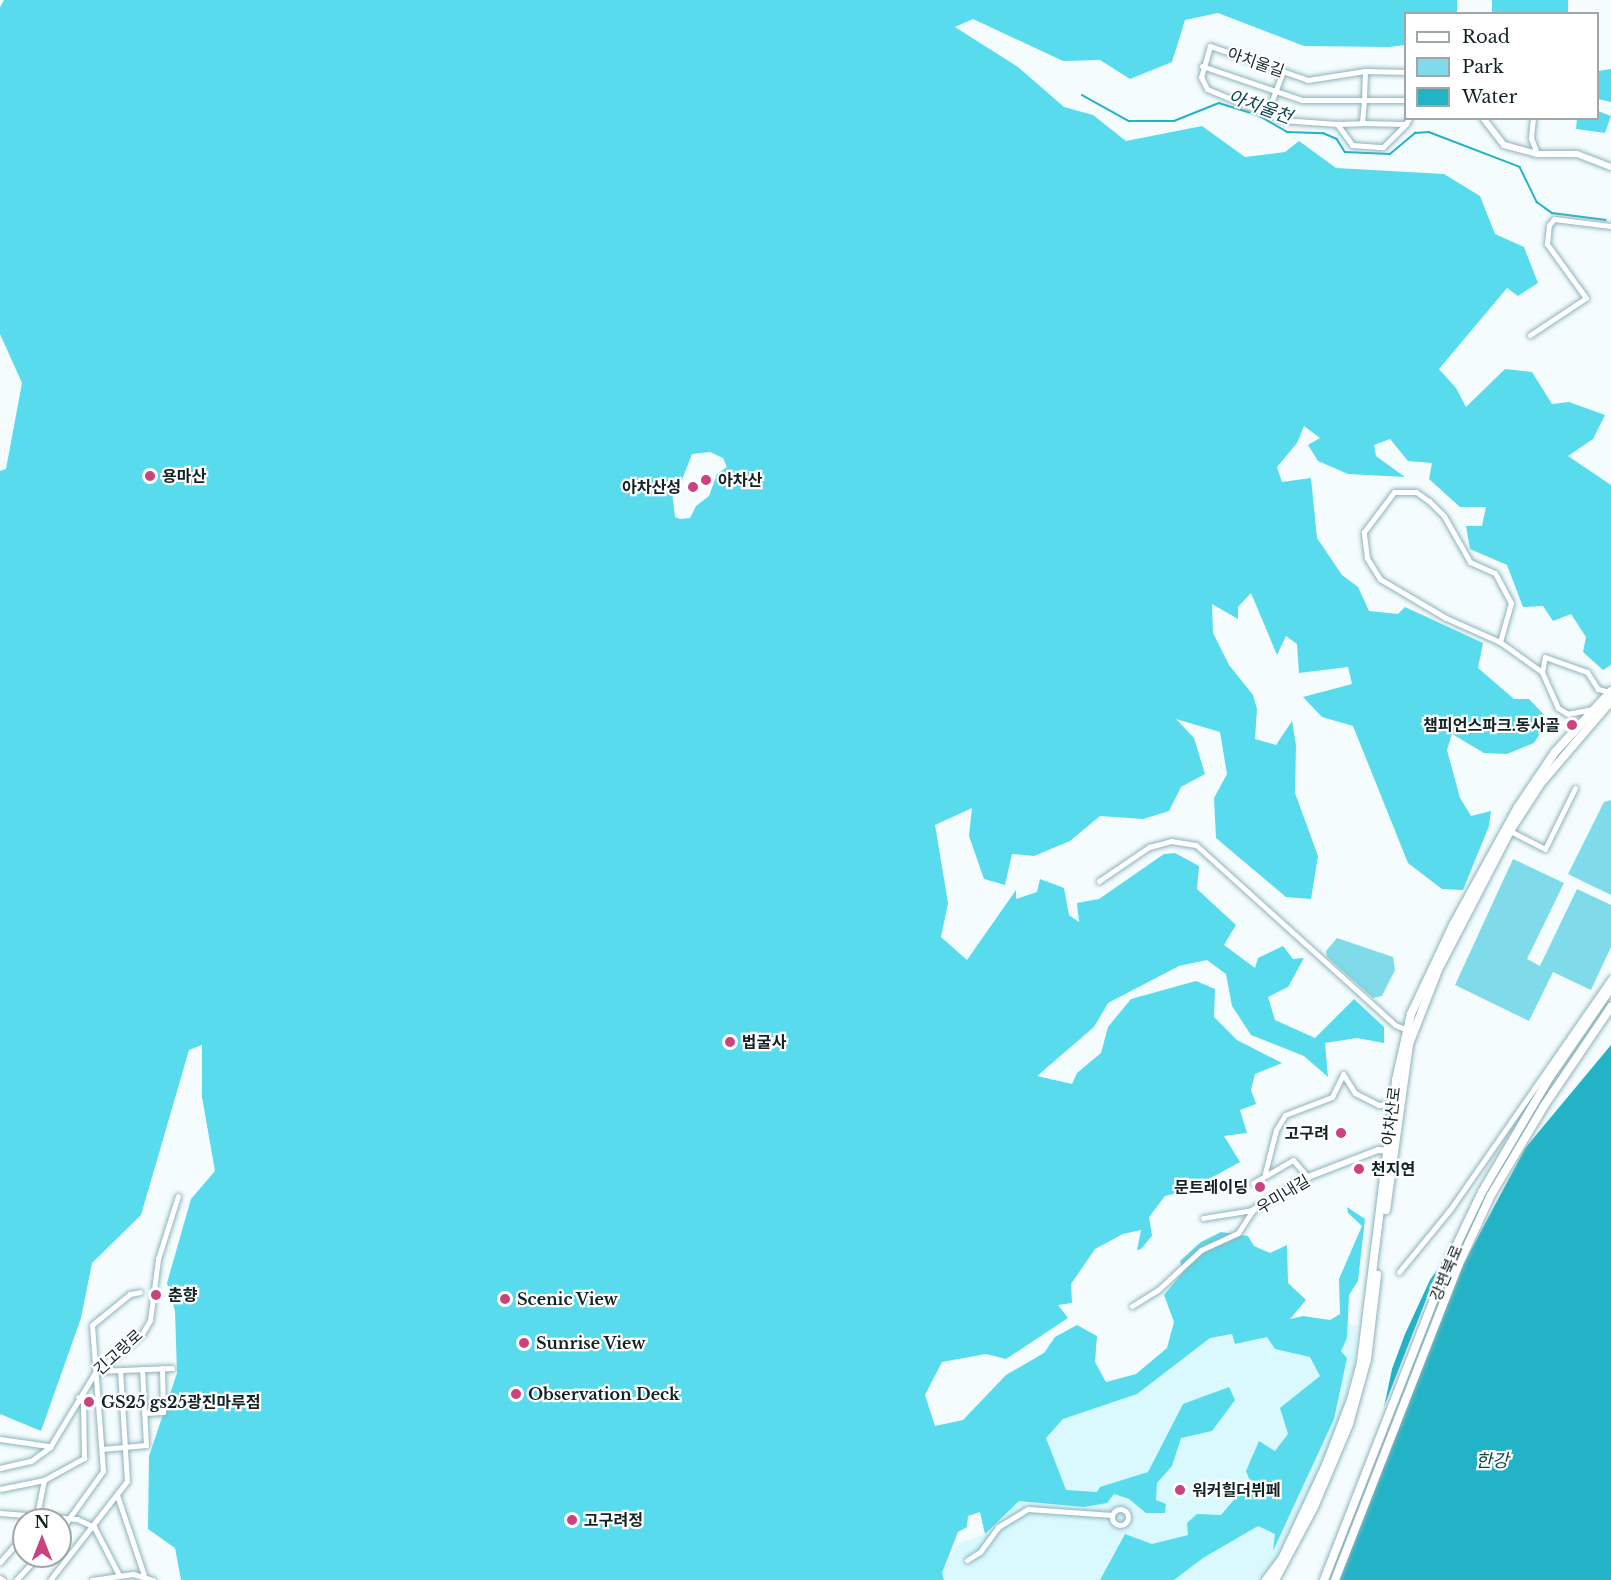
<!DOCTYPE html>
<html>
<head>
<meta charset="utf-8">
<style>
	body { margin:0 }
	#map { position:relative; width:1611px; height:1580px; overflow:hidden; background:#f4fcfe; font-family:"Libre Baskerville","Noto Sans KR",serif }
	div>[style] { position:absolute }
	.built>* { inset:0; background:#daf9ff }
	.green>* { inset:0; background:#7fdae9 }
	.forest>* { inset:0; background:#59dbee; transform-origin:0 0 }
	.water>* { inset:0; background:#22b3c6 }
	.pier>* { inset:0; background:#f4fcfe }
	.stream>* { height:1.5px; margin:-0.75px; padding:0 0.75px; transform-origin:0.75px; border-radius:0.75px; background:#22b3c6 }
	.roads { filter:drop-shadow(0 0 2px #8cb4bb) drop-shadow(0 0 2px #8cb4bb) }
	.minor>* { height:5px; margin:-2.5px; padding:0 2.5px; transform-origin:2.5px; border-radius:2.5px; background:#fff }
	.minor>.ring { margin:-2.5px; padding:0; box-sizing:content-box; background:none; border:5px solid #fff; border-radius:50% }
	.tertiary>* { height:6px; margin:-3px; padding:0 3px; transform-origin:3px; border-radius:3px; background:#fff }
	.primary>* { height:8px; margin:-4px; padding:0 4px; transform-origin:4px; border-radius:4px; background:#fff }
	.trunk>* { height:8px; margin:-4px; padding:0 4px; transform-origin:4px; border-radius:4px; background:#fff }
	.dots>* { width:16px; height:16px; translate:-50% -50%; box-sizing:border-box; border:3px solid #fff; border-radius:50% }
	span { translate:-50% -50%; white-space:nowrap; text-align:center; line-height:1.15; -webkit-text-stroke:4.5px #fff; paint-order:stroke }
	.street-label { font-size:16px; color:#122325 }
	.poi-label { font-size:16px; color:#122325; font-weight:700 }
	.left { translate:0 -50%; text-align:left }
	.right { translate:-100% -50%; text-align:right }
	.water-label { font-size:18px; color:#0a464e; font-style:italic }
	.legend { position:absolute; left:1404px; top:12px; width:195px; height:108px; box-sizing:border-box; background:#fff; border:2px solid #a0a7a8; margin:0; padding:8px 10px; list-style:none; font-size:18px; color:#122325 }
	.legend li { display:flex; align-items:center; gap:12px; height:30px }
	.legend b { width:30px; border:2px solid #a0a7a8 }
	.north { position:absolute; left:12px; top:1508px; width:60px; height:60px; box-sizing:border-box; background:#fff; border:2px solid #a0a7a8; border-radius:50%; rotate:0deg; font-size:16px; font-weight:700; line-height:24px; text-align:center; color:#122325 }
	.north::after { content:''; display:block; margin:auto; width:21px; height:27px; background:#ca4280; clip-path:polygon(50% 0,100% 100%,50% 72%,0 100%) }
</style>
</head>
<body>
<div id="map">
	<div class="built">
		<div style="clip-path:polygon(1333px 1323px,1357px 1325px,1355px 1362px,1338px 1427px,1279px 1557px,1261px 1580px,944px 1580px,942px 1573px,957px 1544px,985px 1534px,1019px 1501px,1044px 1426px,1210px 1338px)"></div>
	</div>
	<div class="green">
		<div style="clip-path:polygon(1611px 800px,1611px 895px,1568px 874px,1604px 802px)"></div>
		<div style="clip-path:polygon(1513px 859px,1564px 883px,1527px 959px,1540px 966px,1577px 889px,1611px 905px,1611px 947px,1591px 990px,1553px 972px,1529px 1021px,1455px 985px)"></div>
		<div style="clip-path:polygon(1337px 938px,1393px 957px,1395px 970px,1382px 996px,1373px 998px,1327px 957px,1326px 951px)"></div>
	</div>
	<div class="forest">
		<div style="clip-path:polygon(evenodd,4px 0,1457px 0,1457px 13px,1406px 14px,1405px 45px,1389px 47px,1304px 46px,1218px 13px,1185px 20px,1172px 62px,1130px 79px,1100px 60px,1063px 61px,973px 19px,955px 27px,1018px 67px,1064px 107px,1093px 115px,1126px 141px,1202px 126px,1245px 157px,1285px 152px,1299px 141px,1336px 168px,1444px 174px,1480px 196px,1495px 234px,1524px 247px,1538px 283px,1518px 296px,1507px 288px,1439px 369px,1456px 388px,1466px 407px,1505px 369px,1532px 372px,1552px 404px,1569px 402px,1605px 415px,1593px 439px,1568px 456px,1611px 485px,1611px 665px,1603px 670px,1583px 652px,1586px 637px,1571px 614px,1553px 621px,1543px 606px,1523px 607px,1507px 565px,1470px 549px,1466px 526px,1482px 526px,1486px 507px,1460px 507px,1429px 479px,1432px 463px,1408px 461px,1390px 439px,1374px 445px,1376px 456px,1405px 477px,1348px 474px,1318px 461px,1308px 445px,1320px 438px,1304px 426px,1297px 443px,1277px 467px,1282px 482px,1311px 478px,1317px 538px,1342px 575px,1358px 587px,1369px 611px,1398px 614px,1405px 607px,1483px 643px,1478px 668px,1514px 699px,1529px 699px,1549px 720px,1534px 743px,1507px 754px,1484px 753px,1452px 734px,1447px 750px,1460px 798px,1471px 816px,1491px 811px,1489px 826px,1463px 890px,1442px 889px,1408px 863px,1353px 726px,1322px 717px,1303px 697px,1352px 684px,1348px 667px,1299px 673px,1297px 644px,1286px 636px,1277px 655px,1251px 593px,1238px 607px,1238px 619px,1212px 604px,1213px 633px,1229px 665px,1253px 695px,1257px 709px,1255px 739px,1276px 745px,1292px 721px,1296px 745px,1295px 793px,1318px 856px,1311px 899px,1286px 897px,1216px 838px,1214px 798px,1227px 774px,1220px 732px,1176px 719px,1194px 738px,1205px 774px,1181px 787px,1169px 811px,1143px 819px,1100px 816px,1070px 841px,1034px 856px,1012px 854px,1005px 885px,984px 879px,969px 836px,972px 808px,935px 825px,948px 903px,941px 937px,967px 960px,1016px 890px,1016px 899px,1037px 892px,1040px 879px,1064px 888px,1069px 915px,1079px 922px,1077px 903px,1099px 899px,1164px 854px,1175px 853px,1199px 866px,1197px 889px,1236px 925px,1224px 945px,1255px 968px,1258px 958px,1283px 946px,1293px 959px,1304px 958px,1288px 987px,1268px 997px,1275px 1020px,1315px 1038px,1354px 999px,1384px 1027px,1384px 1043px,1357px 1038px,1325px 1043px,1328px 1077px,1304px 1056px,1251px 1035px,1232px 1006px,1226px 974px,1207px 960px,1179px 966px,1108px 1003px,1094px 1027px,1037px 1076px,1072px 1084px,1077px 1073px,1101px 1053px,1108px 1027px,1131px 999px,1196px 981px,1215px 989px,1214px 1017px,1237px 1040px,1282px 1063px,1255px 1074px,1251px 1090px,1256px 1104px,1240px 1110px,1247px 1133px,1224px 1136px,1240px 1162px,1189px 1190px,1165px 1196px,1149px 1217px,1152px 1236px,1141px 1249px,1137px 1250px,1141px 1230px,1123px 1234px,1095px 1249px,1071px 1284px,1072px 1303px,1058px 1305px,1068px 1318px,1006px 1359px,986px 1354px,942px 1362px,925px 1395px,935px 1426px,963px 1420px,1006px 1375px,1044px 1353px,1055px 1337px,1077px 1325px,1097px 1336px,1095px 1362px,1106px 1382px,1136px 1374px,1167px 1348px,1174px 1322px,1164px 1295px,1183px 1272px,1180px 1261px,1201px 1242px,1221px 1232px,1248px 1236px,1254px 1246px,1270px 1253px,1287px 1245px,1288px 1283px,1306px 1300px,1290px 1319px,1303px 1316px,1330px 1320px,1340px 1314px,1339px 1279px,1362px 1226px,1348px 1213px,1347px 1207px,1365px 1219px,1358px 1281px,1349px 1295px,1347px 1338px,1341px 1351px,1347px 1358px,1334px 1419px,1273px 1551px,1275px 1534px,1258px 1526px,1203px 1558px,1174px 1580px,1100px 1580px,1125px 1534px,1152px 1544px,1188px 1535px,1187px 1523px,1197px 1514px,1221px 1515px,1250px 1481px,1246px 1471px,1259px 1441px,1275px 1451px,1288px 1434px,1280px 1408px,1320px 1376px,1310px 1357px,1275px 1349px,1267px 1337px,1235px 1344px,1232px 1334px,1210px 1338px,1137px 1394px,1063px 1419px,1046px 1438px,1066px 1490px,1097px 1492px,1100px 1487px,1148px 1472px,1183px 1404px,1229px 1387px,1235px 1400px,1212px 1431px,1181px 1438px,1172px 1466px,1157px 1483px,1156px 1500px,1166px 1504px,1165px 1513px,1146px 1513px,1129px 1499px,1114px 1494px,1107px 1503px,1084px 1507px,1019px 1501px,985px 1534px,980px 1512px,968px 1516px,967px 1527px,958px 1532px,942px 1573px,944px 1580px,181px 1580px,175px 1548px,148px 1529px,149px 1456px,177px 1373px,175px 1311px,167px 1283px,191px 1199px,215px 1171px,202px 1097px,202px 1045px,189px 1050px,141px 1215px,92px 1263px,81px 1318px,41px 1431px,0 1414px,0 471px,6px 469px,22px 383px,0 334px,0 7px,4px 0,710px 452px,723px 458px,727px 467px,717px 474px,709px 496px,696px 506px,690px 518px,680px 519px,675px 517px,672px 492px,679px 488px,692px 454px,710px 452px)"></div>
		<div style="left:1492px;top:0;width:76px;height:13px"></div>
		<div style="clip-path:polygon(1611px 69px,1611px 102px,1598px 99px,1598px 71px)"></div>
		<div style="clip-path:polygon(1598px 111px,1611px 116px,1605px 133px,1576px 129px,1577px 119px,1598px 118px)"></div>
	</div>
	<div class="water">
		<div style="clip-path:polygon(1611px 1045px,1611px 1580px,1319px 1580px,1382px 1417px,1392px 1369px,1405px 1334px,1430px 1280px,1496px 1183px)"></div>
	</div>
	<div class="pier">
		<div style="clip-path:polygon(1528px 1143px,1464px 1263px,1339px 1580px,1316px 1580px,1442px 1259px,1493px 1182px)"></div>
	</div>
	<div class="stream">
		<div style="left:1082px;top:95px;width:54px;rotate:29deg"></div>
		<div style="left:1129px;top:121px;width:45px"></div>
		<div style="left:1174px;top:121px;width:48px;rotate:-21.8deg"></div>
		<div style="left:1219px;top:103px;width:41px;rotate:17.1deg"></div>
		<div style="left:1258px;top:115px;width:34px;rotate:30deg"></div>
		<div style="left:1287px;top:132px;width:36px;rotate:2deg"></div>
		<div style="left:1323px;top:133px;width:15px;rotate:23deg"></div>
		<div style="left:1337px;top:139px;width:15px;rotate:58deg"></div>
		<div style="left:1345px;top:152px;width:45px;rotate:2.5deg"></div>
		<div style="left:1390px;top:154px;width:33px;rotate:-40deg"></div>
		<div style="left:1415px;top:133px;width:14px;rotate:-4deg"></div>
		<div style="left:1429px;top:132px;width:97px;rotate:21deg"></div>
		<div style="left:1520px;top:167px;width:39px;rotate:64deg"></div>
		<div style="left:1537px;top:202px;width:19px;rotate:36deg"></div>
		<div style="left:1552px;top:213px;width:54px;rotate:7.4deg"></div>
	</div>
	<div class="roads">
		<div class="minor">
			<div style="left:1202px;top:66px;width:106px;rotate:18.8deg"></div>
			<div style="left:1302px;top:100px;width:62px"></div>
			<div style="left:1364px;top:100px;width:23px;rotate:95deg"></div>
			<div style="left:1362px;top:123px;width:44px;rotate:1.3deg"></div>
			<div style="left:1406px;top:124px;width:7px;rotate:-63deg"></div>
			<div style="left:1365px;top:71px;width:29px;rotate:92deg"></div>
			<div style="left:1364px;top:100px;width:42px"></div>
			<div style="left:1406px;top:72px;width:41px;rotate:-178.6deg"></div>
			<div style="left:1365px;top:71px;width:58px;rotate:171deg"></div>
			<div style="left:1308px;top:80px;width:104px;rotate:-160.9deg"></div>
			<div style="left:1210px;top:46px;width:32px;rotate:106deg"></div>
			<div style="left:1201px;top:77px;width:13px;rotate:63deg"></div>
			<div style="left:1207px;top:89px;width:81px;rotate:22.5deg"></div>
			<div style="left:1282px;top:120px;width:55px;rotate:4.2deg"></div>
			<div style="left:1337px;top:124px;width:26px;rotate:54deg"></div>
			<div style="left:1352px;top:145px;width:31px;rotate:4deg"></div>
			<div style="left:1383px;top:147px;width:33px;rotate:-45deg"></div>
			<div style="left:1267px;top:114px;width:46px;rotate:-69.6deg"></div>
			<div style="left:1533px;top:118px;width:20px;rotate:96deg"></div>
			<div style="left:1531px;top:138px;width:17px;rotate:69deg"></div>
			<div style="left:1337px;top:124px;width:25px;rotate:-2deg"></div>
			<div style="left:1530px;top:335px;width:67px;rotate:-33.5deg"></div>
			<div style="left:1586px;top:298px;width:67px;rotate:-125.8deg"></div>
			<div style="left:1547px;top:244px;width:19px;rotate:-84deg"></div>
			<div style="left:1549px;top:225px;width:8px;rotate:-50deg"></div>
			<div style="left:1554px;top:219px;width:57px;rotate:7deg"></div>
			<div style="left:1500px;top:642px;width:59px;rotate:-156deg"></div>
			<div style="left:1446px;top:618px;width:77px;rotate:-149.4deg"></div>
			<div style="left:1380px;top:579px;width:25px;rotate:-122deg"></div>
			<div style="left:1367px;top:558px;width:26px;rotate:-97deg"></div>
			<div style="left:1364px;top:532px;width:50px;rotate:-53.1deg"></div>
			<div style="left:1394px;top:492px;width:22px"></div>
			<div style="left:1416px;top:492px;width:16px;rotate:35deg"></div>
			<div style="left:1429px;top:501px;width:21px;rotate:45deg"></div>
			<div style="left:1444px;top:516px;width:53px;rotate:60.5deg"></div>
			<div style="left:1470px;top:562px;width:27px;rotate:24deg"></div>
			<div style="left:1495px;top:573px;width:34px;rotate:62deg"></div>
			<div style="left:1511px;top:603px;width:41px;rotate:105.8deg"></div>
			<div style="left:1500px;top:642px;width:52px;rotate:35.5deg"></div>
			<div style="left:1593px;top:709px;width:25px;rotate:169deg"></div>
			<div style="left:1568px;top:714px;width:12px;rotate:-149deg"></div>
			<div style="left:1558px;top:708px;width:39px;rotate:-114deg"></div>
			<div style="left:1542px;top:672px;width:15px;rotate:-79deg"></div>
			<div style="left:1545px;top:657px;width:45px;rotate:19.7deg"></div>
			<div style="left:1587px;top:672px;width:20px;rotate:57deg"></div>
			<div style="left:1598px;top:689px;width:12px;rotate:14deg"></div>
			<div style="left:1510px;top:831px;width:39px;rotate:27deg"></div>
			<div style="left:1545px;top:849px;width:68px;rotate:-63.8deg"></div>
			<div style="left:1099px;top:881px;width:60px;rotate:-34.2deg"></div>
			<div style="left:1149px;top:847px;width:23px;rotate:-15deg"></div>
			<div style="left:1171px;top:841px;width:25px;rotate:9deg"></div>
			<div style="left:1196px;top:845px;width:268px;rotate:42.1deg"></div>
			<div style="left:1395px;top:1025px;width:16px;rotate:22deg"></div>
			<div style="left:1265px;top:1173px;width:44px;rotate:-75.7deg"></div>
			<div style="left:1276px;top:1130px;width:17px;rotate:-59deg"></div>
			<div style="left:1285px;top:1115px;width:50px;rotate:-21deg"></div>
			<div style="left:1332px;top:1097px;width:25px;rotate:-64deg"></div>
			<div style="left:1343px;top:1074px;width:22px;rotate:58deg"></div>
			<div style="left:1355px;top:1093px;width:27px;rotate:27deg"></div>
			<div style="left:1379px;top:1105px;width:15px;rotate:-8deg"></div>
			<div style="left:1253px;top:1183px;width:46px;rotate:-29.9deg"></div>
			<div style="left:1293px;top:1160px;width:23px;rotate:49deg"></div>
			<div style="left:1203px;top:1218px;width:51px;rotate:-9.1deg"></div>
			<div style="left:1399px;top:1272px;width:79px;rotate:-50.7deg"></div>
			<div style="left:1449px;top:1211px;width:284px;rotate:-55.2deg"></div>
			<div style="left:1132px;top:1306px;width:31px;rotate:-32deg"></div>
			<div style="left:1158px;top:1290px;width:59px;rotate:-42.9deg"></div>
			<div style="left:1201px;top:1250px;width:41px;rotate:-24.7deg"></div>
			<div style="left:1238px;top:1233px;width:27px;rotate:-57deg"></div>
			<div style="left:97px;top:1371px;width:75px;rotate:-2.3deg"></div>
			<div style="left:144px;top:1413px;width:19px;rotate:-3deg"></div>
			<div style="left:163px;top:1412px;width:44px;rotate:-91.3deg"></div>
			<div style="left:0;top:1439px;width:49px;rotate:8.1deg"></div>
			<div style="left:102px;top:1449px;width:44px;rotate:-5.2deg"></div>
			<div style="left:146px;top:1445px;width:76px;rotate:-93deg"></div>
			<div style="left:0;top:1468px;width:32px;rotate:-13deg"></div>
			<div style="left:31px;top:1461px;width:24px;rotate:-36deg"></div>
			<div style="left:50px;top:1447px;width:89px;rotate:-58.8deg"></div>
			<div style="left:96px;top:1371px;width:59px;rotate:-38.8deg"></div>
			<div style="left:142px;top:1334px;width:16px;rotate:-60deg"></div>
			<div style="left:150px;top:1320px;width:62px;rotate:-82.5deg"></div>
			<div style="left:158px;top:1259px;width:66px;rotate:-72.4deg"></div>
			<div style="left:0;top:1489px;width:45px;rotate:-11.6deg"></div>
			<div style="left:44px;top:1480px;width:46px;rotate:-28.8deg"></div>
			<div style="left:84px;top:1458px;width:56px;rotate:-91deg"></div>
			<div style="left:83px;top:1402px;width:7px;rotate:-135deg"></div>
			<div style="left:117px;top:1495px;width:84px;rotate:71.4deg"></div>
			<div class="ring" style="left:1112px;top:1509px;width:11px;height:11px"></div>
			<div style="left:0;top:1513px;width:77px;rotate:4.5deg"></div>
			<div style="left:77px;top:1519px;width:19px;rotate:25deg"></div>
			<div style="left:94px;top:1527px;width:54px;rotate:62.5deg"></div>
			<div style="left:36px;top:1520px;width:41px;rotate:-78.7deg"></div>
			<div style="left:60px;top:1531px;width:74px;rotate:-54.4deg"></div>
			<div style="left:103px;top:1471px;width:146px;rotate:-94.3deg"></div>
			<div style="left:92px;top:1325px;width:49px;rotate:-39.2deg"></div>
			<div style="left:130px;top:1294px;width:10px;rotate:-11deg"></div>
			<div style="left:967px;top:1560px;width:15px;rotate:-32deg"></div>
			<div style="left:980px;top:1552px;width:31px;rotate:-54deg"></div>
			<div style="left:998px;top:1527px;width:35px;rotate:-31deg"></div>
			<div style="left:1028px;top:1509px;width:84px;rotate:4.1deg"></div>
			<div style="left:0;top:1562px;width:37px;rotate:-49deg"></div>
			<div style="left:0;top:1578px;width:4px;rotate:34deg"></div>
			<div style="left:16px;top:1580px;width:33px;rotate:-47deg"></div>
			<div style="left:50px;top:1580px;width:125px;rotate:-52.1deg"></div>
			<div style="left:127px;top:1481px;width:110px;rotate:-93.6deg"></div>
			<div style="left:92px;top:1580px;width:41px;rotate:-8.3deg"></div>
			<div style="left:133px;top:1574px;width:21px;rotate:17deg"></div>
		</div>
		<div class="tertiary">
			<div style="left:1483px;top:118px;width:34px;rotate:52deg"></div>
			<div style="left:1504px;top:145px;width:34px;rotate:15deg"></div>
			<div style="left:1537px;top:154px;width:40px"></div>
			<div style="left:1577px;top:154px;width:36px;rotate:21deg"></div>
			<div style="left:1253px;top:1210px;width:64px;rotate:-31deg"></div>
			<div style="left:1308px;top:1177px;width:75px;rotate:-21.1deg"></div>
			<div style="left:1378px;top:1150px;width:13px;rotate:4deg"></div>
		</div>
		<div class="primary">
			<div style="left:1386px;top:1210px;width:168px;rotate:-82.1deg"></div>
			<div style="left:1409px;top:1044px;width:79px;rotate:-68.6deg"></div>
			<div style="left:1438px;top:970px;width:157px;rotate:-62.6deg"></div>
			<div style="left:1510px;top:831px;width:57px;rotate:-57.1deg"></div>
			<div style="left:1541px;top:783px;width:108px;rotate:-49.5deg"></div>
			<div style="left:1266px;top:1580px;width:26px;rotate:-53deg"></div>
			<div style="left:1282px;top:1559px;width:104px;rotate:-64.9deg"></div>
			<div style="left:1326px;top:1465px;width:70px;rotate:-69deg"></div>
			<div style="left:1351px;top:1400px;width:39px;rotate:-75deg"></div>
			<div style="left:1361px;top:1362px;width:284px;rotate:-82.9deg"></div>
			<div style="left:1396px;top:1080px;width:68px;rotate:-77.2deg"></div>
			<div style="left:1411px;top:1014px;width:98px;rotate:-64.7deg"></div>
			<div style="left:1453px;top:925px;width:135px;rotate:-61.2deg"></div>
			<div style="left:1518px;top:807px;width:66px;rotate:-56.1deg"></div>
			<div style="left:1555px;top:752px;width:83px;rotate:-47.4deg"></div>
			<div style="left:1275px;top:1580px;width:83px;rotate:-61.9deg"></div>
			<div style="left:1314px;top:1507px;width:90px;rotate:-67.1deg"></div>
			<div style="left:1349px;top:1424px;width:67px;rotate:-74.5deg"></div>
			<div style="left:1367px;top:1359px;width:85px;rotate:-83.2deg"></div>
		</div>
		<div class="trunk">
			<div style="left:1324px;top:1580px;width:345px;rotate:-68.6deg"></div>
			<div style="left:1450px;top:1259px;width:74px;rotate:-64.5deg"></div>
			<div style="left:1482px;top:1192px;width:130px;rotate:-59.5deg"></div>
			<div style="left:1548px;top:1080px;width:112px;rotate:-55.6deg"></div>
			<div style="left:1335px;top:1580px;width:337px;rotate:-68.6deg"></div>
			<div style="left:1458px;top:1266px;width:78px;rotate:-65.1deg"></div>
			<div style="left:1491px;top:1195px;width:104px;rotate:-59.2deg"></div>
			<div style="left:1544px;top:1106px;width:120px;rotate:-55.9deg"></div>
		</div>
	</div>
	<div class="dots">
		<div style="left:150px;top:476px;background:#ca4280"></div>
		<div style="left:706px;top:480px;background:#ca4280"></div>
		<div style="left:693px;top:487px;background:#ca4280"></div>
		<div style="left:1572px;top:725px;background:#ca4280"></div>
		<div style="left:730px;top:1042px;background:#ca4280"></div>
		<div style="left:1341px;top:1133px;background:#ca4280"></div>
		<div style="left:1359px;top:1169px;background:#ca4280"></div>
		<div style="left:1260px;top:1187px;background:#ca4280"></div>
		<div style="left:156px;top:1295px;background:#ca4280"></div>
		<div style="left:505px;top:1299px;background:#ca4280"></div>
		<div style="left:524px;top:1343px;background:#ca4280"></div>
		<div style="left:516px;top:1394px;background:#ca4280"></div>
		<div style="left:89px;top:1402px;background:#ca4280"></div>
		<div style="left:1180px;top:1490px;background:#ca4280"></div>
		<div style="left:572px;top:1520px;background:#ca4280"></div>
	</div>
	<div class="street-label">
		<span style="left:1256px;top:62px;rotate:19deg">아치울길</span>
		<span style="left:1391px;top:1116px;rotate:-83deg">아차산로</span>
		<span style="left:1283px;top:1194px;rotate:-31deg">우미내길</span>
		<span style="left:1446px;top:1273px;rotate:-67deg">강변북로</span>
		<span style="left:118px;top:1352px;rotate:-42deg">긴고랑로</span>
	</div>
	<div class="poi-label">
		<span class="left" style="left:162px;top:476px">용마산</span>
		<span class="left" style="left:718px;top:480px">아차산</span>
		<span class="right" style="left:681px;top:487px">아차산성</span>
		<span class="right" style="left:1560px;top:725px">챔피언스파크.동사골</span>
		<span class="left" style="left:742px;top:1042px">법굴사</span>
		<span class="right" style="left:1329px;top:1133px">고구려</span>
		<span class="left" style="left:1371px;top:1169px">천지연</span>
		<span class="right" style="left:1248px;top:1187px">문트레이딩</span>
		<span class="left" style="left:168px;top:1295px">춘향</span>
		<span class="left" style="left:517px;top:1299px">Scenic View</span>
		<span class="left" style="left:536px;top:1343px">Sunrise View</span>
		<span class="left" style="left:528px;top:1394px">Observation Deck</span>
		<span class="left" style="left:101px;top:1402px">GS25 gs25광진마루점</span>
		<span class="left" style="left:1192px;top:1490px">워커힐더뷔페</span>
		<span class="left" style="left:584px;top:1520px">고구려정</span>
	</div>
	<div class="water-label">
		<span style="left:1260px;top:107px;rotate:20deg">아치울천</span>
		<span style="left:1492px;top:1461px">한강</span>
	</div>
	<ul class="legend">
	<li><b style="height:8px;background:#fff"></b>Road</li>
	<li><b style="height:16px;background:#7fdae9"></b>Park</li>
	<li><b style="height:16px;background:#22b3c6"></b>Water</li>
	</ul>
	<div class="north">N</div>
</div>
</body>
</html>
